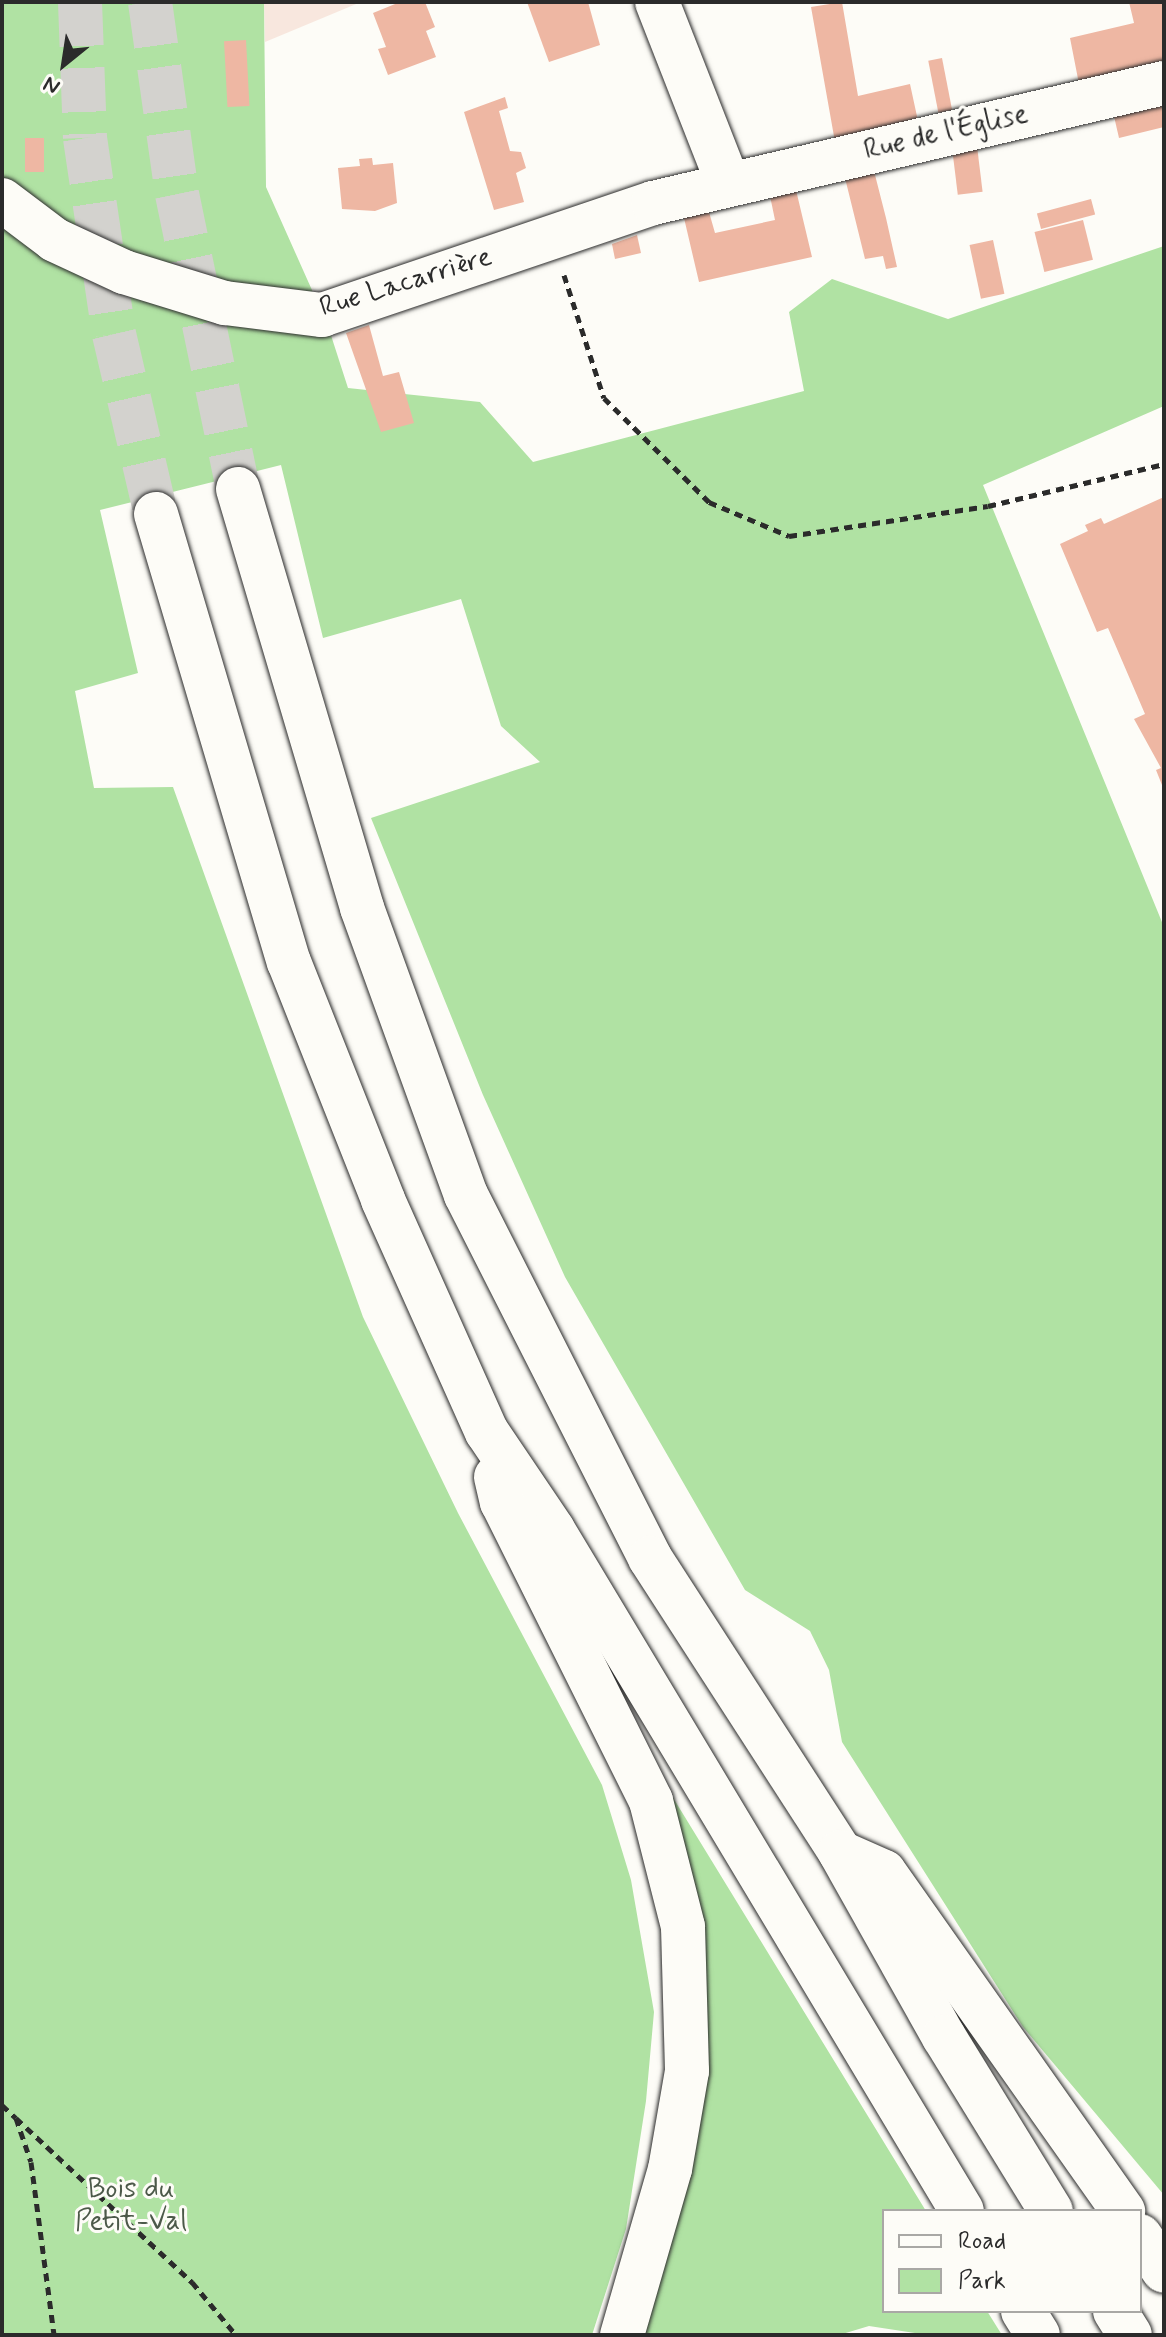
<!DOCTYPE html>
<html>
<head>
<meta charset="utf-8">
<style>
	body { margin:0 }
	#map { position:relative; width:1166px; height:2337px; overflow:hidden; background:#fdfcf7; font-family:Mynerve,sans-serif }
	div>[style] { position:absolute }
	.built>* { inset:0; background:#f8e7de }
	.green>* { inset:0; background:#b0e2a3 }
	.building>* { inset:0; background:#eeb7a3; transform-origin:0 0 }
	.highway-tunnel>* { height:44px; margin-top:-22px; transform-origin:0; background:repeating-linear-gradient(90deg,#d3d2ce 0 44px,transparent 0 66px) }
	.path>* { height:5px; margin-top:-2.5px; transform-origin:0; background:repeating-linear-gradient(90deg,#2b2b2b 0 8px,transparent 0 14px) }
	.roads { filter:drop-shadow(0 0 2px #2b2b2b) drop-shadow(0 0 2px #2b2b2b) }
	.minor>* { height:44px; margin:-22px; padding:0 22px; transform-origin:22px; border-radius:22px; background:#fdfcf7 }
	.highway>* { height:44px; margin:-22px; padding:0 22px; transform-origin:22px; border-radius:22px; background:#fdfcf7 }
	span { translate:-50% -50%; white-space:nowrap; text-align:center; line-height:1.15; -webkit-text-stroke:6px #fdfcf7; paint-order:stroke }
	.street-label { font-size:28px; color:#2b2b2b }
	.park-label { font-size:28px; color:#4c5949 }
	.frame { position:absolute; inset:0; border:4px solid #2b2b2b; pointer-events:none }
	.legend { position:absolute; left:882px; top:2209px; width:260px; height:104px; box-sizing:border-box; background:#fdfcf7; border:2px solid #a9a8a5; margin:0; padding:10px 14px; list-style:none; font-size:24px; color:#2b2b2b }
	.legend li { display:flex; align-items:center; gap:16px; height:40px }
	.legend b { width:40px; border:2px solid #a9a8a5 }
	.north { position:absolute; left:24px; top:24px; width:80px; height:80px; -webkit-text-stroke:6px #fdfcf7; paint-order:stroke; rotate:210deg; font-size:22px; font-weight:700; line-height:32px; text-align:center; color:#2b2b2b }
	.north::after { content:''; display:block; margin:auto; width:28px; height:36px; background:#2b2b2b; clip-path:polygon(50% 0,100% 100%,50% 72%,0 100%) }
</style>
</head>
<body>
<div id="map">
	<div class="built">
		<div style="clip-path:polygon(264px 2px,361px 2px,265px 42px)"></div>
	</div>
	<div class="green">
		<div style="clip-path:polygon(2px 2px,264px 2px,266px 187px,328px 326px,348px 388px,480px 402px,533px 462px,804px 391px,789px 312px,832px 279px,948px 319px,1164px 246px,1164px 406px,983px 485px,1164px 927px,1164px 2195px,1023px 2027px,842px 1742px,829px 1670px,810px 1631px,745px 1590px,565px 1277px,483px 1095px,371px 818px,540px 762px,501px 726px,461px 599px,323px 638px,281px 465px,100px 510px,138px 673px,75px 691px,94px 788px,173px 787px,363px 1317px,458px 1513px,602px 1785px,631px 1880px,654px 2012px,646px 2101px,626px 2229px,592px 2335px,2px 2335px)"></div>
		<div style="clip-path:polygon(672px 1796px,926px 2211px,884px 2211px,884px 2311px,987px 2311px,1002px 2335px,928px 2335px,869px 2326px,839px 2335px,635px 2335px,685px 2165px)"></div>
	</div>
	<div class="building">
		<div style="clip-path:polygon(400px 2px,425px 2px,435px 27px,426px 31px,436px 57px,388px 75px,378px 49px,386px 47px,373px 13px)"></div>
		<div style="clip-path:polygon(527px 2px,588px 2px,600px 45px,549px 62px)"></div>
		<div style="clip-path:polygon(842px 2px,858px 96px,910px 84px,918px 121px,835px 142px,811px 7px)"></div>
		<div style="clip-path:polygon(1129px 2px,1164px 2px,1164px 63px,1079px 84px,1070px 38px,1134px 23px)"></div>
		<div style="left:246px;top:40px;width:66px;height:22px;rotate:87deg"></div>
		<div style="left:942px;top:58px;width:53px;height:14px;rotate:79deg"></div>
		<div style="clip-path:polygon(505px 97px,508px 108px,499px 111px,510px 151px,521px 152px,526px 168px,516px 173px,524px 202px,494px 210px,464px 112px)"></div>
		<div style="clip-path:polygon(1164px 99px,1164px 127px,1119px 138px,1113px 112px)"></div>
		<div style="left:25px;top:138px;width:19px;height:34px"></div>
		<div style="left:977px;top:146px;width:46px;height:25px;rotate:83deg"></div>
		<div style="clip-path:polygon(372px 158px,373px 165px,393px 163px,397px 203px,375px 211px,342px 209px,338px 168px,360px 166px,359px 159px)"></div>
		<div style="clip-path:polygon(874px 171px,886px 218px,897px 267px,886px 269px,883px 256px,865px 259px,845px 178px)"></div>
		<div style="clip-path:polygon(796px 190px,812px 257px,699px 282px,684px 218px,709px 212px,715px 233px,775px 220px,770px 196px)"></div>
		<div style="left:1091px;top:199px;width:16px;height:56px;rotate:75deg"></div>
		<div style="left:1083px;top:220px;width:41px;height:50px;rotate:76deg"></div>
		<div style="clip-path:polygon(637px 235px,641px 253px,615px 259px,612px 244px)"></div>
		<div style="left:993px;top:240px;width:55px;height:24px;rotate:78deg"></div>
		<div style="clip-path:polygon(369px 325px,383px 376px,399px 372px,414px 423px,381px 432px,346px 333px)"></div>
		<div style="clip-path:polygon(1164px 497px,1164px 790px,1156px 770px,1161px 768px,1134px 719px,1145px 714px,1108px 628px,1097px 632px,1060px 544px,1088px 531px,1085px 525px,1101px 518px,1104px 524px)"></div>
	</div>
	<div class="highway-tunnel">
		<div style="left:80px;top:2px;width:136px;rotate:87.9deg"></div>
		<div style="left:85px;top:138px;width:198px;rotate:81.6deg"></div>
		<div style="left:114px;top:334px;width:185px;rotate:76.9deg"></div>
		<div style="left:150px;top:2px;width:194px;rotate:82deg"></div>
		<div style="left:177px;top:194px;width:301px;rotate:78.3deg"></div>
	</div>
	<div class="path">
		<div style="left:564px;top:275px;width:129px;rotate:72deg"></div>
		<div style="left:604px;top:398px;width:148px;rotate:44.7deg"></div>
		<div style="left:709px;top:502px;width:87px;rotate:23deg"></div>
		<div style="left:789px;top:536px;width:201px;rotate:-8.6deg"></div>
		<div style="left:988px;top:506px;width:181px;rotate:-13.4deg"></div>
		<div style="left:2px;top:2105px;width:19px;rotate:43deg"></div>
		<div style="left:16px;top:2118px;width:46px;rotate:71.2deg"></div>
		<div style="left:31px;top:2162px;width:175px;rotate:82.4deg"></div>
		<div style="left:16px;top:2118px;width:241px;rotate:43deg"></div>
		<div style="left:192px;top:2282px;width:69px;rotate:50.3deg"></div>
	</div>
	<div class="roads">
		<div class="minor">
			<div style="left:657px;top:2px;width:194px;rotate:68.6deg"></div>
			<div style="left:2px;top:200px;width:66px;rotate:37deg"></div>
			<div style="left:55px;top:240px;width:76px;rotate:24.9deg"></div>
			<div style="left:124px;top:272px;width:106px;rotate:17.1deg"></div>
			<div style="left:225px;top:303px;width:98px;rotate:7.1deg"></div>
			<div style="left:322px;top:315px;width:349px;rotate:-18.7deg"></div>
			<div style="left:653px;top:203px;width:525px;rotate:-13.22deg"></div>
		</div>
		<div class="highway">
			<div style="left:238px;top:489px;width:437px;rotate:73.5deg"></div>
			<div style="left:362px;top:908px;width:305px;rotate:70.1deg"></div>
			<div style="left:466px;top:1195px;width:407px;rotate:63.1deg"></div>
			<div style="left:650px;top:1558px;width:350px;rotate:57.1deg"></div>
			<div style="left:840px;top:1852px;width:212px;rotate:60.7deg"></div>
			<div style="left:944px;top:2037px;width:204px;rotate:58.4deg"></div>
			<div style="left:156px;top:514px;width:467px;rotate:73.5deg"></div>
			<div style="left:289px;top:962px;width:256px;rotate:68.4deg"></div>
			<div style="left:383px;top:1200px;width:254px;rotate:65.9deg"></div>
			<div style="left:487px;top:1432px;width:118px;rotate:56deg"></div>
			<div style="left:553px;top:1530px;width:794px;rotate:59.01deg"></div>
			<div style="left:496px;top:1477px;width:26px;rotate:77deg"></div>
			<div style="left:502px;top:1502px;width:334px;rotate:63.5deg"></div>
			<div style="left:651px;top:1801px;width:130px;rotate:75.7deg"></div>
			<div style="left:683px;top:1927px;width:144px;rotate:88.4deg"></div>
			<div style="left:687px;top:2071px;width:99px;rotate:99.8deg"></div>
			<div style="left:670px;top:2169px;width:173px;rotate:106.1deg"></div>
			<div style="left:841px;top:1853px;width:47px;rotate:23.8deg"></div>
			<div style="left:884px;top:1872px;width:415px;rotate:54.8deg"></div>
			<div style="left:1140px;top:2236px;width:42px;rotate:55.6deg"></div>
			<div style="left:1023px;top:2311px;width:28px;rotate:58deg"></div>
			<div style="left:1115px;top:2311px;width:28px;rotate:58deg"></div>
		</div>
	</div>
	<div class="street-label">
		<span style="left:946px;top:133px;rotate:-13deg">Rue de l'Église</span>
		<span style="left:406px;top:283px;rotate:-17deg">Rue Lacarrière</span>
	</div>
	<div class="park-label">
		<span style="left:131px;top:2206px">Bois du<br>Petit-Val</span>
	</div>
	<div class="frame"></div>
	<ul class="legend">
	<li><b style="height:10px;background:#fdfcf7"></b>Road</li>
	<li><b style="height:22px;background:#b0e2a3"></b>Park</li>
	</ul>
	<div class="north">N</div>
</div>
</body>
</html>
